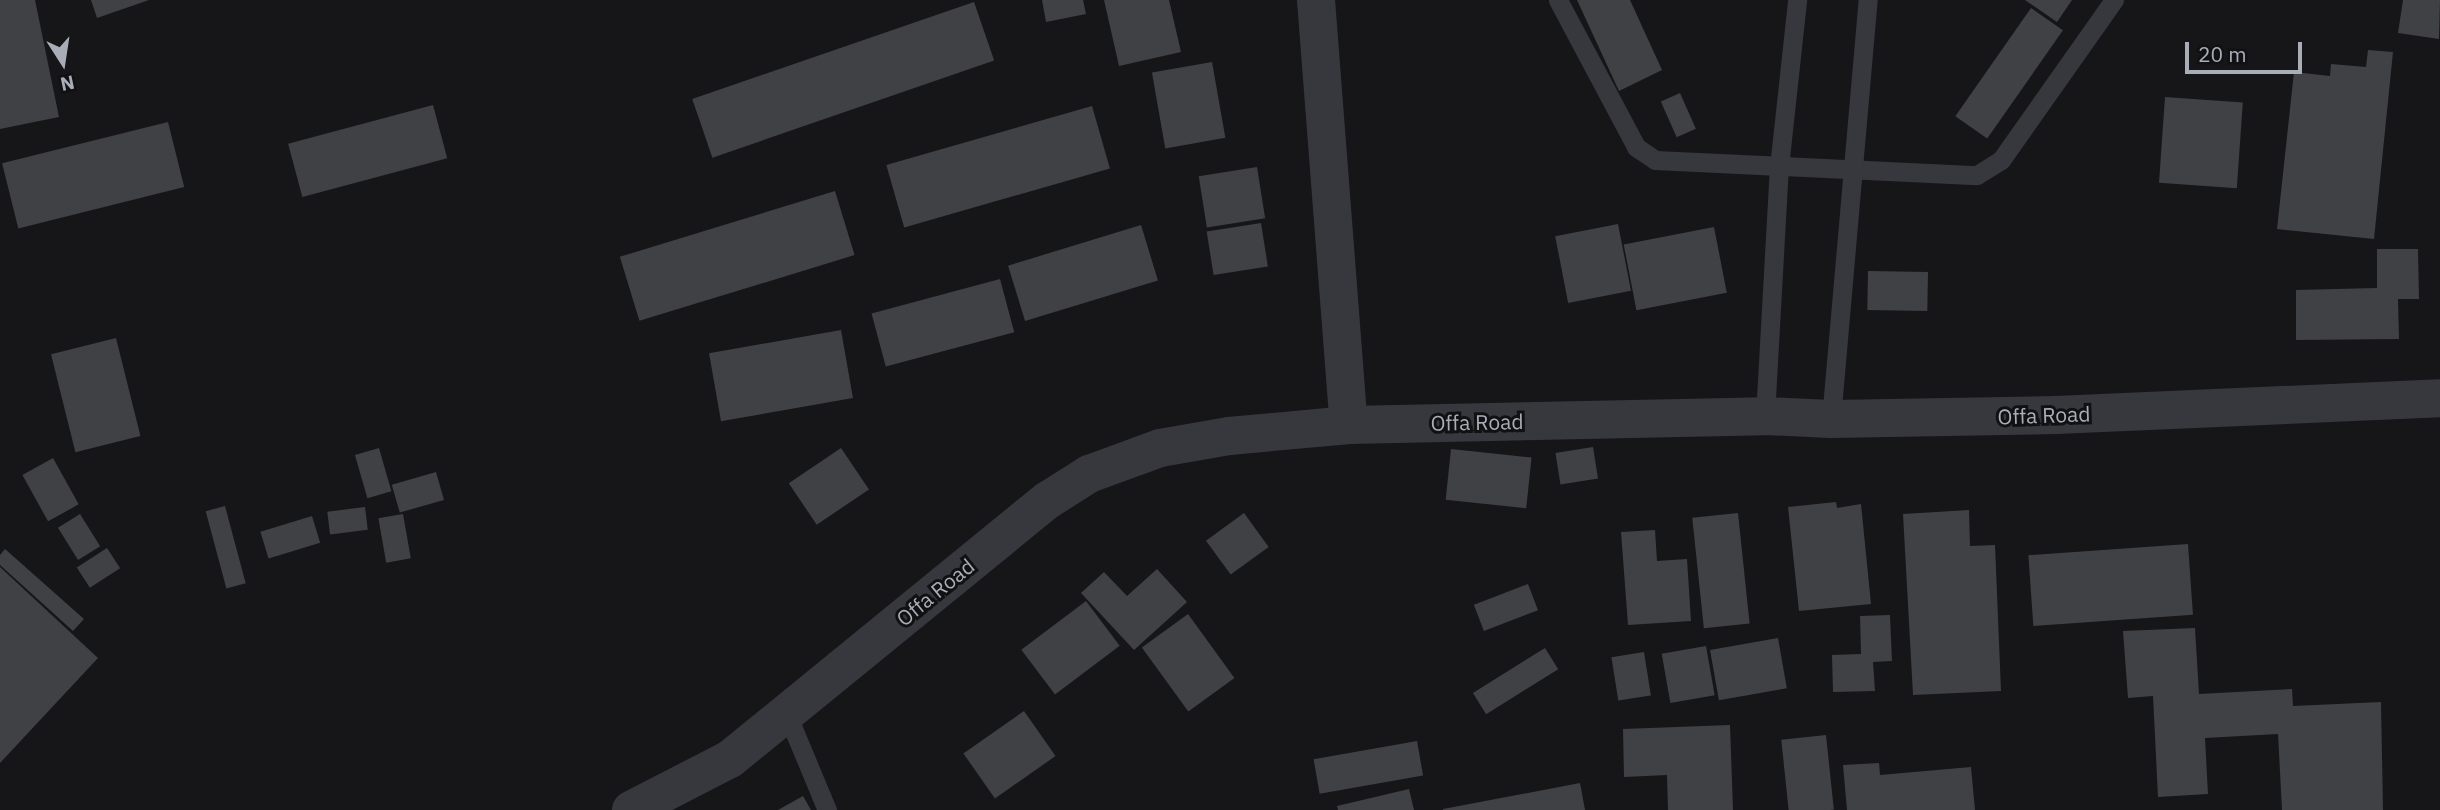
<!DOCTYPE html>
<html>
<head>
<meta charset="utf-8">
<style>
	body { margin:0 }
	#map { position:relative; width:2440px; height:810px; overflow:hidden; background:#161618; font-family:"IBM Plex Sans",sans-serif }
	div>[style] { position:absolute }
	.building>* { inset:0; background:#404145; transform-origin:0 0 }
	.service>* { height:19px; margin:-9.5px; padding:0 9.5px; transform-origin:9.5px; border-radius:9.5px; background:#37383d }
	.minor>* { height:38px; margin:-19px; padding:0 19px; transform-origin:19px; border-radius:19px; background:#37383d }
	.tertiary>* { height:38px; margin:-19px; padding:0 19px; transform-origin:19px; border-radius:19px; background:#37383d }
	span { translate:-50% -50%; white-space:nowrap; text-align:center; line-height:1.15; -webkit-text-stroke:6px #111113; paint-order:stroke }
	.street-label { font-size:21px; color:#a8adb8 }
	.north { position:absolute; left:28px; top:28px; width:70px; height:70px; -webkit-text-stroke:5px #111113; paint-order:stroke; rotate:168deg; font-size:19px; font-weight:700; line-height:28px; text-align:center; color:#a8adb8 }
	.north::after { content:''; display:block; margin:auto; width:24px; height:32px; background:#a8adb8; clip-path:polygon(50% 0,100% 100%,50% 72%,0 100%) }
	.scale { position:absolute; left:2185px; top:42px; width:117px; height:32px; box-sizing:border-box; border:4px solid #a8adb8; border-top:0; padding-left:9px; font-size:21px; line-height:24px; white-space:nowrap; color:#a8adb8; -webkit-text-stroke:5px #111113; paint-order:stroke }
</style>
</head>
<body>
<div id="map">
	<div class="building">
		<div style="clip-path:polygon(0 0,35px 0,59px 117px,0 129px)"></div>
		<div style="clip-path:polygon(91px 0,149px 0,97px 18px)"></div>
		<div style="clip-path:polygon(1042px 0,1083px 0,1086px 14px,1046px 22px)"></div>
		<div style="clip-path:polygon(1104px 0,1169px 0,1181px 52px,1119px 66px)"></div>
		<div style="clip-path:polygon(1577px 0,1630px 0,1662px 70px,1619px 91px)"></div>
		<div style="clip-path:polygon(2025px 0,2072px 0,2057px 22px)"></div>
		<div style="clip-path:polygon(2403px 0,2440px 0,2439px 39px,2398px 33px)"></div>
		<div style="left:974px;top:2px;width:62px;height:298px;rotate:71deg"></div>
		<div style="left:2031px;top:8px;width:39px;height:132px;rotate:35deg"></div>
		<div style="clip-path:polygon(2368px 50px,2393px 52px,2374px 239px,2277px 229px,2294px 72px,2330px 76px,2331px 64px,2366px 67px)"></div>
		<div style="left:1212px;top:62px;width:77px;height:61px;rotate:80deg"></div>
		<div style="left:1680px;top:93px;width:39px;height:21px;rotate:66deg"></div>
		<div style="left:2165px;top:97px;width:78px;height:86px;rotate:4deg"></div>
		<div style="left:433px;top:105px;width:55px;height:150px;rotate:75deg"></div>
		<div style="left:1092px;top:106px;width:65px;height:214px;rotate:74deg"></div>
		<div style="left:168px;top:122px;width:67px;height:171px;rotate:76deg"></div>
		<div style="left:1257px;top:167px;width:52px;height:59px;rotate:81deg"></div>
		<div style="left:835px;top:191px;width:67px;height:225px;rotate:73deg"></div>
		<div style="left:1261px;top:223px;width:44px;height:55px;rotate:81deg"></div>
		<div style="left:1618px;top:224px;width:68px;height:64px;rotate:79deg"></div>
		<div style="left:1141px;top:225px;width:58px;height:139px;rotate:73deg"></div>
		<div style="left:1714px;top:227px;width:67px;height:92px;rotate:79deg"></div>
		<div style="clip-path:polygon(2377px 249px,2418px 249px,2419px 299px,2398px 299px,2399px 339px,2296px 340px,2296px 290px,2377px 288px)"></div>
		<div style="left:1868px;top:271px;width:60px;height:39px;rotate:1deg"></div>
		<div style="left:1000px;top:279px;width:55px;height:133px;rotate:75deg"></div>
		<div style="left:841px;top:330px;width:69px;height:134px;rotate:80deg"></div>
		<div style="left:116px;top:338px;width:101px;height:67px;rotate:76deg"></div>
		<div style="left:1593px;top:447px;width:32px;height:38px;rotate:81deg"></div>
		<div style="left:379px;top:448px;width:45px;height:25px;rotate:74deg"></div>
		<div style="left:841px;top:448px;width:50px;height:63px;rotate:56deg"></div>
		<div style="left:1451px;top:449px;width:81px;height:51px;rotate:6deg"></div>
		<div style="left:53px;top:458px;width:53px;height:35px;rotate:61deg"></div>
		<div style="left:436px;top:472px;width:29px;height:46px;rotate:74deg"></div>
		<div style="clip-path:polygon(1836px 502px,1837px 508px,1861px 504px,1871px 604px,1799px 611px,1788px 507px)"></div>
		<div style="left:225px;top:506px;width:80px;height:20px;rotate:75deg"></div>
		<div style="left:365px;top:507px;width:23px;height:38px;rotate:83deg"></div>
		<div style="clip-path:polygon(1969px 510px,1970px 546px,1995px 545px,2001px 691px,1913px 695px,1903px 514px)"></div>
		<div style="left:1244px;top:513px;width:42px;height:47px;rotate:54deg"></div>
		<div style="left:1738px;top:513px;width:111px;height:46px;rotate:84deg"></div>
		<div style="left:80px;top:514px;width:38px;height:26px;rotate:58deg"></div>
		<div style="left:403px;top:514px;width:45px;height:25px;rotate:80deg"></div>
		<div style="left:312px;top:516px;width:28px;height:54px;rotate:73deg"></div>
		<div style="clip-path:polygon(1655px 530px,1657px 561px,1687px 559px,1691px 621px,1628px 625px,1621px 532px)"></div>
		<div style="left:2188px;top:544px;width:71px;height:160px;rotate:86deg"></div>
		<div style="left:107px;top:548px;width:24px;height:36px;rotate:57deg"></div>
		<div style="clip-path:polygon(5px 549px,84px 619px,73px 631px,0 565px,0 555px)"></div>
		<div style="clip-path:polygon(0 567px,98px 658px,0 763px)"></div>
		<div style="clip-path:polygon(1157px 569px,1187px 602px,1134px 650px,1081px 593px,1104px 572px,1127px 596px)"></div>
		<div style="left:1528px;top:584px;width:28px;height:58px;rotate:69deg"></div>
		<div style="left:1086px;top:601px;width:56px;height:81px;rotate:53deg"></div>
		<div style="left:1188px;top:614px;width:79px;height:57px;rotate:54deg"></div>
		<div style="clip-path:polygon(1890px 615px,1892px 661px,1873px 662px,1875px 691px,1833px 692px,1832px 655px,1861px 654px,1860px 616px)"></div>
		<div style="clip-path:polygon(2195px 628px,2199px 694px,2292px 689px,2293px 706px,2381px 702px,2383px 810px,2282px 810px,2278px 734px,2205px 738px,2208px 794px,2158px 797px,2153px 696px,2128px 698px,2123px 631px)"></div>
		<div style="left:1778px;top:638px;width:51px;height:69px;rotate:80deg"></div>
		<div style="left:1706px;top:646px;width:50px;height:45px;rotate:80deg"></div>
		<div style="left:1545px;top:648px;width:25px;height:85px;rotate:58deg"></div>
		<div style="left:1644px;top:652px;width:44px;height:33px;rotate:81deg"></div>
		<div style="left:1024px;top:711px;width:55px;height:74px;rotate:55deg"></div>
		<div style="clip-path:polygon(1730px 725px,1733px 810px,1668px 810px,1667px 775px,1624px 777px,1623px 729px)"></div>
		<div style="left:1826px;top:735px;width:75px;height:45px;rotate:84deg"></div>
		<div style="left:1417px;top:741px;width:35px;height:105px;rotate:80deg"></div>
		<div style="clip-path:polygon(1879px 763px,1880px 775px,1971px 767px,1975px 810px,1847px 810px,1843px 765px)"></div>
		<div style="clip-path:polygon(1580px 783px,1585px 810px,1443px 810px,1443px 809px)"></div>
		<div style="clip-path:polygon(1409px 789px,1414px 810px,1338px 810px,1337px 806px)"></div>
		<div style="clip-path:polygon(803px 796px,811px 810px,778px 810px)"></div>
	</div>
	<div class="service">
		<div style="left:1558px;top:0;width:166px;rotate:62deg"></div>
		<div style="left:1636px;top:147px;width:23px;rotate:34deg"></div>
		<div style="left:1655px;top:160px;width:322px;rotate:2.7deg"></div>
		<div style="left:1977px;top:175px;width:28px;rotate:-32deg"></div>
		<div style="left:2001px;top:160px;width:196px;rotate:-54.8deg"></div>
		<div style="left:1765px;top:416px;width:249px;rotate:-86.8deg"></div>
		<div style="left:1779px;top:167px;width:168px;rotate:-83.8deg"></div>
		<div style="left:1831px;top:419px;width:421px;rotate:-85deg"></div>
		<div style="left:787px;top:714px;width:104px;rotate:67.4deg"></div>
	</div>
	<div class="minor">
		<div style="left:1316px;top:0;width:426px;rotate:85.6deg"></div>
	</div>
	<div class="tertiary">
		<div style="left:631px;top:810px;width:111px;rotate:-27.3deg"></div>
		<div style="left:730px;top:759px;width:410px;rotate:-39.2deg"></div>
		<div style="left:1048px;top:500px;width:49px;rotate:-32.4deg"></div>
		<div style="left:1089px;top:474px;width:76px;rotate:-20.1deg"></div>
		<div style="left:1160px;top:448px;width:70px;rotate:-9.9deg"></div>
		<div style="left:1229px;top:436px;width:121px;rotate:-5.2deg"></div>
		<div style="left:1349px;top:425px;width:416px;rotate:-1.2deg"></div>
		<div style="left:1765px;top:416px;width:66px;rotate:2.6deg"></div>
		<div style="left:1831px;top:419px;width:225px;rotate:-1deg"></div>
		<div style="left:2056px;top:415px;width:384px;rotate:-2.5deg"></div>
	</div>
	<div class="street-label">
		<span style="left:2044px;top:415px;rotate:-2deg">Offa Road</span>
		<span style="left:1477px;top:422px;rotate:-1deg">Offa Road</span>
		<span style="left:935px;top:592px;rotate:-39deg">Offa Road</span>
	</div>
	<div class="north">N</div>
	<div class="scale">20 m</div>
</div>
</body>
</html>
